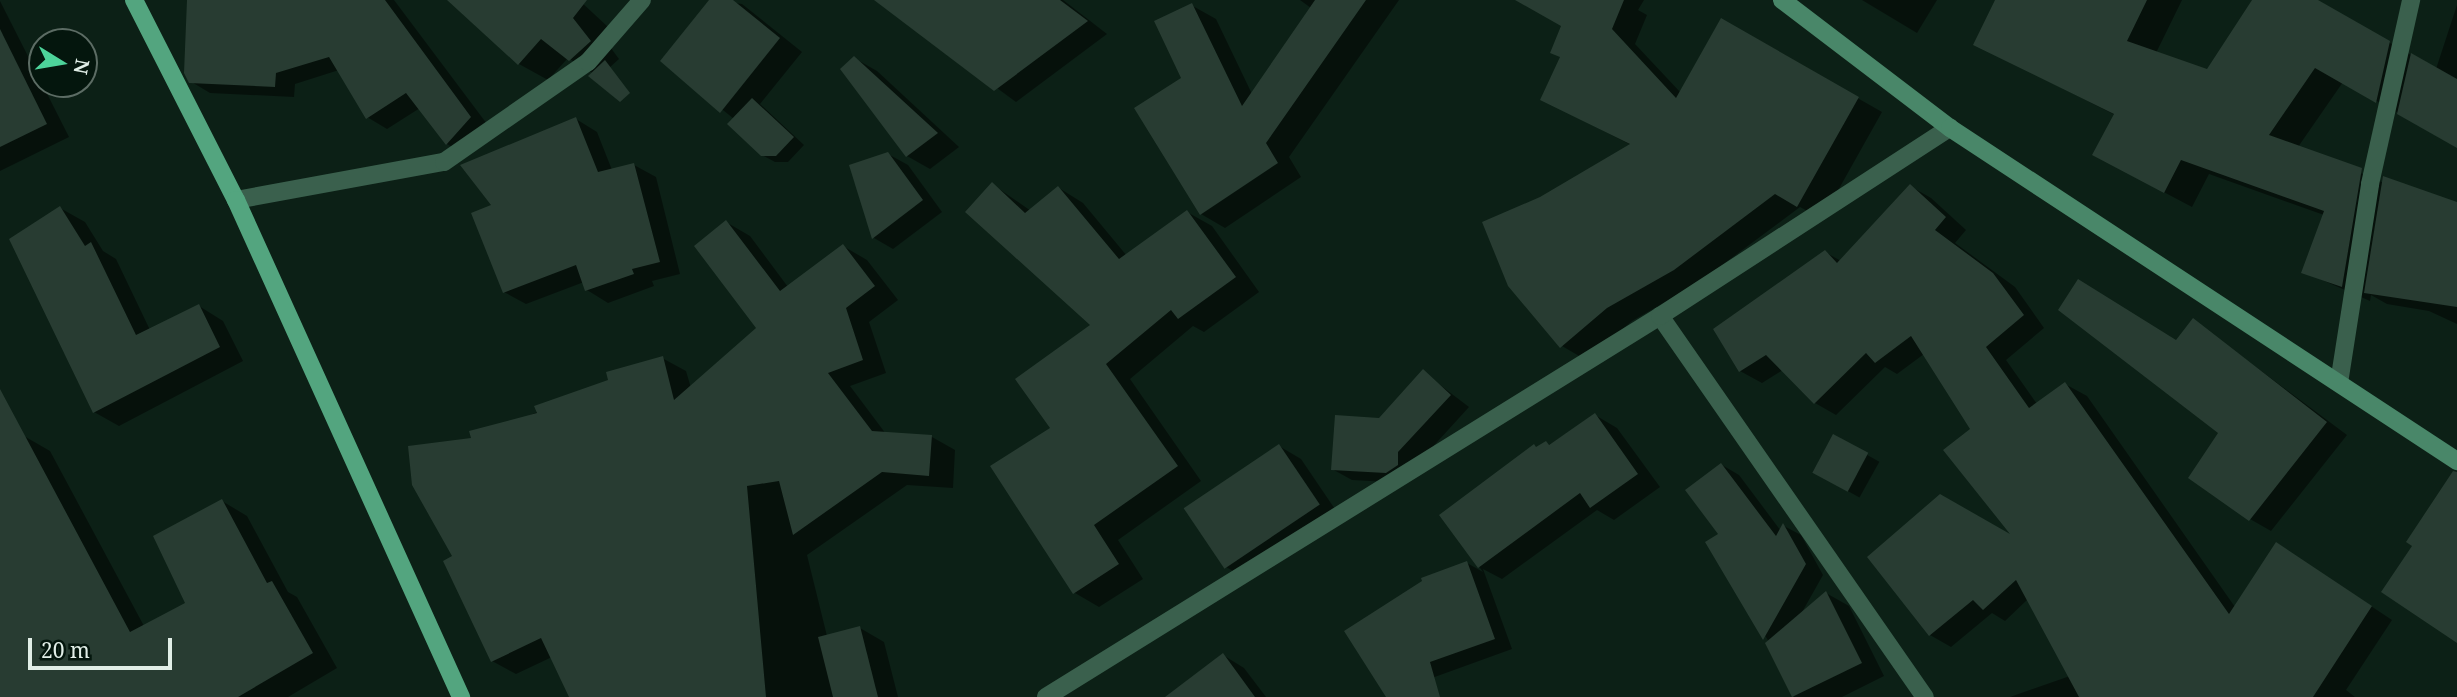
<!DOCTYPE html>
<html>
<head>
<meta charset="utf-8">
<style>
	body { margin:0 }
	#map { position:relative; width:2457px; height:697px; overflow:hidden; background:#0c2016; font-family:"Noto Serif",serif }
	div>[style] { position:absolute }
	.shadow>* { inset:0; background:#0007; transform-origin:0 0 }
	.building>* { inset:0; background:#283c32; transform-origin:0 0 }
	.lane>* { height:18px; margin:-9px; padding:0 9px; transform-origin:9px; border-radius:9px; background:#3a604d }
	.street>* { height:18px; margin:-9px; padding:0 9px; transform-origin:9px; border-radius:9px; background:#3a604d }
	.secondary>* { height:18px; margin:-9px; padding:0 9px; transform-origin:9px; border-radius:9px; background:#498769 }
	.primary>* { height:18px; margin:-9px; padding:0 9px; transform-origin:9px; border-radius:9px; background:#53a57f }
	span { translate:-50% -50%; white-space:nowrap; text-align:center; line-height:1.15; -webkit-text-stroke:5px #04160d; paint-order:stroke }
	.north { position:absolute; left:28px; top:28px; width:70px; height:70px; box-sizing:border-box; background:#04160d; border:2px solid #5c6c64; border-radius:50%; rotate:101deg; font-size:19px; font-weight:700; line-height:28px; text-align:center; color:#e1eee7 }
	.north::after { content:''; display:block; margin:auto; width:24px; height:32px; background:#4dd39a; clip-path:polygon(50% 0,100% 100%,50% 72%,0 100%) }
	.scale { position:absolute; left:28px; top:638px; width:144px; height:32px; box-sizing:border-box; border:4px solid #e1eee7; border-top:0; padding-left:9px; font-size:21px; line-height:24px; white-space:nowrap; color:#e1eee7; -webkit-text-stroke:5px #04160d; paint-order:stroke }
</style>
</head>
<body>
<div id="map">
	<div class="shadow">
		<div style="clip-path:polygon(189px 0,394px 0,490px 128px,466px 155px,447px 144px,420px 108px,387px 129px,367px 117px,339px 70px,295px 84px,294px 97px,210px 93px,190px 81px)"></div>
		<div style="clip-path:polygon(450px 0,579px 0,608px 27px,602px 36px,619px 59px,599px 77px,568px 58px,548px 80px,519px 64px)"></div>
		<div style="clip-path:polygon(712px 0,742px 4px,802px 52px,760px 104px,804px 145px,788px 162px,775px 162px,762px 155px,734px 119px,663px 61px)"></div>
		<div style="clip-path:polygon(877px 0,1063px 0,1107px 34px,1016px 102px)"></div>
		<div style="clip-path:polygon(1300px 0,1399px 0,1289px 157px,1301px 177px,1225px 228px,1201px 214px,1184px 79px,1191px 5px,1216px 19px,1252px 94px,1311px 8px)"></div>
		<div style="clip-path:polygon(1517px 0,1644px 0,1638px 10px,1647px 15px,1635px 44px,1681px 93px,1722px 21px,1882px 112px,1822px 219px,1800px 207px,1698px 283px,1632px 321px,1586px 360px,1562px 346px,1631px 145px,1542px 99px,1561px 58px,1563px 26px)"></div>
		<div style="clip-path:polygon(1862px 0,1937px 0,1917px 33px)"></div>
		<div style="clip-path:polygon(1997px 0,2182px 0,2156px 53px,2208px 71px,2253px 0,2314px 0,2436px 69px,2457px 5px,2457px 146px,2343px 82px,2298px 147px,2384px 183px,2457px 204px,2457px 324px,2429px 311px,2387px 304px,2371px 295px,2370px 301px,2304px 272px,2324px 215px,2209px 174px,2192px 207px,2122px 170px,2115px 115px,1976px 44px)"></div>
		<div style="clip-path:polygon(0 1px,69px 137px,0 171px)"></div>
		<div style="clip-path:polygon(854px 58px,877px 71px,959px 147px,930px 169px,907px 156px)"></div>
		<div style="clip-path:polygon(576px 119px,597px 132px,612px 170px,634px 165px,656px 177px,680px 274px,652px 281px,654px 286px,608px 303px,587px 290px,584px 282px,526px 304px,504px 292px,494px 206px)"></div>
		<div style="clip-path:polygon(888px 154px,908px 165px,942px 212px,893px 249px,874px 238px)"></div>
		<div style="clip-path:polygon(992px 184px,1031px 211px,1059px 188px,1083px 203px,1127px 256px,1187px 212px,1212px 226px,1259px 292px,1204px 332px,1193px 326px,1130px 379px,1201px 481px,1118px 540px,1143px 579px,1099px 607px,1075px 593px,1052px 428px,1092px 326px)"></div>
		<div style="clip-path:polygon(1910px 186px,1931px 198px,1966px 230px,1955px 243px,2015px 287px,2044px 328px,2006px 360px,2037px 404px,2065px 384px,2087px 396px,2235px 607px,2297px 557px,2392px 620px,2346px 690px,2355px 697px,2010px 697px,2070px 676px,2028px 599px,2005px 621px,1992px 613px,1951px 647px,1930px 635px,2017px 539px,1972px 429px,1924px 354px,1897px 374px,1885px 367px,1836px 415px,1815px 403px,1783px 370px,1762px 383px,1740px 371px,1825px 252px,1841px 261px)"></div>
		<div style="clip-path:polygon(60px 208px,85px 222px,103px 251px,116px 259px,150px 330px,199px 306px,223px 321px,243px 361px,119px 426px,94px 412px)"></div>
		<div style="clip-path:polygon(726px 222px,750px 236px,788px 287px,843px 246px,867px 260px,898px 300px,869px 322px,886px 373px,850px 386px,886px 434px,932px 437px,955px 450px,953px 488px,907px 485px,807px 555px,827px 636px,860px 628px,884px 642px,898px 697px,571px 697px,552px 657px,516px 674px,492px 661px,455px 557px,473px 440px,662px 358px,686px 371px,691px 388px,759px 328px)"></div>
		<div style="clip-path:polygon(2193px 320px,2347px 435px,2271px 531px,2250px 519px,2220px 433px,2177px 342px)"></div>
		<div style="clip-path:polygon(1423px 372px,1469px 407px,1418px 463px,1406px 483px,1352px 480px,1332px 469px)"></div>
		<div style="clip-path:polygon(1595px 415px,1617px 428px,1660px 487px,1614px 520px,1597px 510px,1502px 579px,1483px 569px,1512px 649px,1396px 691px,1467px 563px,1483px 572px,1441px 515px)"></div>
		<div style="clip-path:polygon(24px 436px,50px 451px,144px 626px,188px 604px,222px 501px,247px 516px,288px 592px,297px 597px,337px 668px,288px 697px,0 697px,0 449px)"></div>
		<div style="left:1833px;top:436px;width:53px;height:41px;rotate:29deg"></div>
		<div style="clip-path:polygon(1279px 446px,1301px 459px,1341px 518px,1249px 580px,1226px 567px)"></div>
		<div style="clip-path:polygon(1722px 465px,1739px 475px,1781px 531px,1784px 526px,1801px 535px,1823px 575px,1801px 614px,1826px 593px,1849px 606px,1884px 676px,1842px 697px,1794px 697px,1769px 642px,1708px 543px,1720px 535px)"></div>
		<div style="clip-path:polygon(1223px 655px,1244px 668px,1266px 697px,1168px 697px)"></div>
	</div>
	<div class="building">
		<div style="clip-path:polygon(187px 0,385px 0,471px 117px,446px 145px,406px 93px,366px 119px,329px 57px,276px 73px,275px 87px,189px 83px,184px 73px)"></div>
		<div style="clip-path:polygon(447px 0,587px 0,573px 18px,591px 41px,569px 61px,541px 39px,518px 65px)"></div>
		<div style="clip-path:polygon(709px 0,733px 0,780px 38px,720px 113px,660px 61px)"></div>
		<div style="clip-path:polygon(874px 0,1060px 0,1088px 21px,994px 91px)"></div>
		<div style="clip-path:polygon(1315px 0,1366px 0,1266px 143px,1278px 163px,1200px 215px,1134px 108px,1181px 78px,1154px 21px,1192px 3px,1242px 106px)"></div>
		<div style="clip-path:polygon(1515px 0,1624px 0,1612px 29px,1676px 98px,1721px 18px,1859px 97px,1797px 207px,1775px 194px,1674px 270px,1607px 308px,1560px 348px,1508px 286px,1482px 222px,1540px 197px,1630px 144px,1540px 100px,1560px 57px,1550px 53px,1561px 26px)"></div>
		<div style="clip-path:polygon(1995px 0,2147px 0,2127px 41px,2207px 69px,2252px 0,2318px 0,2390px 41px,2376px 103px,2315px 68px,2269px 135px,2362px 168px,2342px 287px,2301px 273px,2324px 211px,2181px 160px,2164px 193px,2092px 155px,2114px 114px,1973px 45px)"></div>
		<div style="clip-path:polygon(0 29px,47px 124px,0 147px)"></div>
		<div style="clip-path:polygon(2411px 53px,2457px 79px,2457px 148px,2397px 114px)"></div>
		<div style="clip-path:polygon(854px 56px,938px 133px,906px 157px,840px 69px)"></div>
		<div style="clip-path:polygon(605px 60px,630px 93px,620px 102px,588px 76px)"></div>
		<div style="clip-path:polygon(752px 98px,794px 137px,776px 156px,761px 156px,727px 124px)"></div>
		<div style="clip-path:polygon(576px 117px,598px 172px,634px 163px,660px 262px,632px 269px,634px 274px,585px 291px,576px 265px,503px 293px,471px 213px,491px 205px,460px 165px)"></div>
		<div style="clip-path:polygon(888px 152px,923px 200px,872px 239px,849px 165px)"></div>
		<div style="clip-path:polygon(2383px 176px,2457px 202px,2457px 307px,2364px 293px)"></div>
		<div style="clip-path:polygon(992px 182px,1025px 213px,1058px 186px,1119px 259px,1187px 210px,1236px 277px,1178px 319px,1171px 310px,1106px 364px,1178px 466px,1094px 525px,1119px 564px,1073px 594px,990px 466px,1050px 428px,1015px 379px,1090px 325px,965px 212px)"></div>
		<div style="clip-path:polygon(1910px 184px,1946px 217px,1935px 230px,1993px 273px,2024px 315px,1986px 347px,2029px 408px,2065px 382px,2229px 614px,2276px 542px,2372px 606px,2313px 697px,2079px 697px,2016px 580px,1983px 610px,1973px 600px,1929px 636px,1867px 557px,1940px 494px,2010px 534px,1943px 450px,1970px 429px,1911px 336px,1875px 363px,1866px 353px,1814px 404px,1766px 355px,1739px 372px,1713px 329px,1825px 250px,1837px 263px)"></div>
		<div style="clip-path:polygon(60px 206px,85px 246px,91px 242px,136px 335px,199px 304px,220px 347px,93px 413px,9px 239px)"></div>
		<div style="clip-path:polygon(726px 220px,780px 291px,843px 244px,875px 286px,846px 308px,863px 360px,828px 373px,872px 431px,932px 435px,929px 476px,882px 472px,793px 535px,779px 481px,747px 486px,766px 697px,569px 697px,541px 638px,491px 662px,443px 561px,452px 556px,412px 485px,408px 446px,471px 438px,469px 431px,537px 413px,534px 406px,608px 380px,606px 372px,663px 356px,674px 400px,756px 328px,694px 246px)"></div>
		<div style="clip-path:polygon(2078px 279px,2176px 340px,2193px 318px,2327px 422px,2249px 521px,2188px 478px,2218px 433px,2058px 310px)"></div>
		<div style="clip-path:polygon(1423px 369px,1451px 395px,1398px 452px,1398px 465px,1386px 473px,1331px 470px,1335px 415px,1379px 418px)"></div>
		<div style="clip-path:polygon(0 389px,130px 632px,185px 603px,153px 536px,222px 499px,267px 583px,272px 581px,313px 653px,238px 697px,0 697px)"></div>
		<div style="clip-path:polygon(1595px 413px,1638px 474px,1590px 508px,1580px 493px,1478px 568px,1439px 515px,1534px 444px,1536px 447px,1546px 441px,1549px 445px)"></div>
		<div style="left:1833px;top:434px;width:40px;height:44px;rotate:28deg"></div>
		<div style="left:1279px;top:444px;width:73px;height:115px;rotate:56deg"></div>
		<div style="clip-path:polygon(1721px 463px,1776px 536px,1783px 523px,1806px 564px,1763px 640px,1705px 542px,1718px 534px,1685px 490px)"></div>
		<div style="clip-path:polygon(2453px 471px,2457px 472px,2457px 643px,2381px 592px,2412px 546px,2406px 542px)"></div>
		<div style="clip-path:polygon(1467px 561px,1495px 639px,1430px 662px,1440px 697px,1386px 697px,1344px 631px,1422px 581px,1421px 578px)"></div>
		<div style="clip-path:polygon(1826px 591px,1862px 663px,1792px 697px,1765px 643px)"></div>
		<div style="clip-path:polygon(860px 626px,878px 697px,833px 697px,818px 637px)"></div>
		<div style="clip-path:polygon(1223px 653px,1255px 697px,1165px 697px)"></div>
	</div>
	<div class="lane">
		<div style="left:2339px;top:383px;width:201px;rotate:-81.1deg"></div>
		<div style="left:2370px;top:184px;width:189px;rotate:-77.4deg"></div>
	</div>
	<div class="street">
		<div style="left:236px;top:200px;width:211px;rotate:-10.4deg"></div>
		<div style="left:444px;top:162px;width:175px;rotate:-34.8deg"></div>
		<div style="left:588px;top:62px;width:82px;rotate:-48.9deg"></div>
		<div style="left:1660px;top:316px;width:464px;rotate:55.2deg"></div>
		<div style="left:1046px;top:697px;width:723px;rotate:-31.82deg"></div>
		<div style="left:1660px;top:316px;width:346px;rotate:-33deg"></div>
	</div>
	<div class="secondary">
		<div style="left:1782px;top:0;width:211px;rotate:37.3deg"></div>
		<div style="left:1950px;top:128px;width:607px;rotate:33.3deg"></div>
	</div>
	<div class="primary">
		<div style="left:134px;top:0;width:225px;rotate:63deg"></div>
		<div style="left:236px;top:200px;width:546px;rotate:65.64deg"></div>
	</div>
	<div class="north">N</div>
	<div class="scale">20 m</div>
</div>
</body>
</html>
